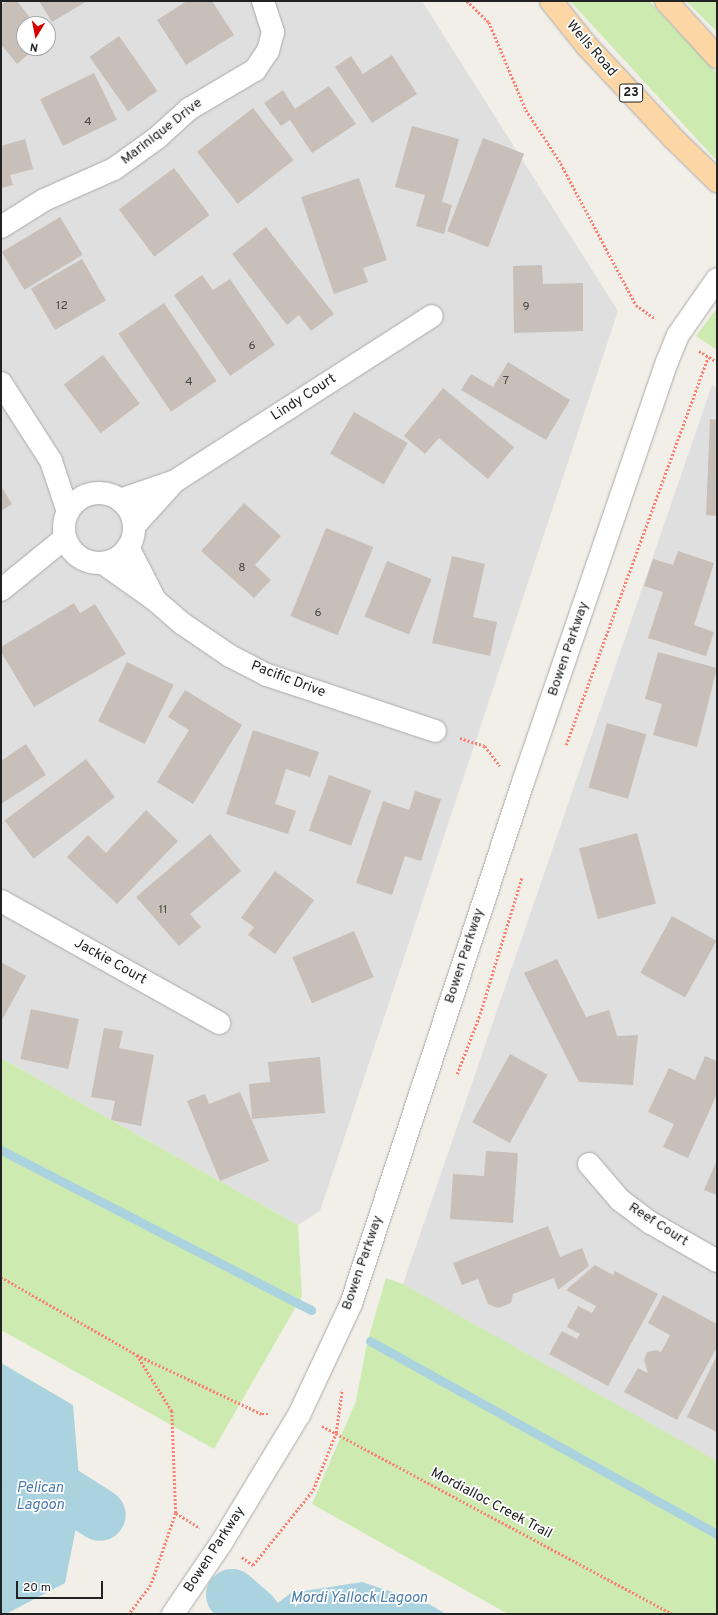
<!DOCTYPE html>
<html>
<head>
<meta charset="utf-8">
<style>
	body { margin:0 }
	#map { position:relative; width:718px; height:1615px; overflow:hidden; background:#f2efe9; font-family:Overpass,sans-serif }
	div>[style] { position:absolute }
	.residential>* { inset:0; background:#e0dfdf }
	.grass>* { inset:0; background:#cdebb0 }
	.water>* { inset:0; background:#aad3df }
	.stream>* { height:9px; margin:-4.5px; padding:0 4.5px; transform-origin:4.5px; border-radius:4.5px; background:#aad3df }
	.river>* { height:52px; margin:-26px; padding:0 26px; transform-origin:26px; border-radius:26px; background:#aad3df }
	.building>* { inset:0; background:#c7bfb8; transform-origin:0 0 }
	.path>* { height:2.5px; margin-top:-1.25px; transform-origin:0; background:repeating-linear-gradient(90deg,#fa8072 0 2px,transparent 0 4px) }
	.roads { filter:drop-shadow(0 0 1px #a9a9a9) drop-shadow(0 0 1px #a9a9a9) }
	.minor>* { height:22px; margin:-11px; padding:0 11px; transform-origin:11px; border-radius:11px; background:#fff }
	.minor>.ring { margin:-11px; padding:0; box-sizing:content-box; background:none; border:22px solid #fff; border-radius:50% }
	.primary>* { height:22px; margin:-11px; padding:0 11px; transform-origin:11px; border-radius:11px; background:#fcd6a4 }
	span { translate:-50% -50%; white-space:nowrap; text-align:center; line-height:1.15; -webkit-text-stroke:3.5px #fff; paint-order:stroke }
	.number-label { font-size:12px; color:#4b4948 }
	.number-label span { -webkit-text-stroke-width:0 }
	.shield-label span { padding:1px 3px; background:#fff; border:1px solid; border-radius:3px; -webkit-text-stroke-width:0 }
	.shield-label { font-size:13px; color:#222; font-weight:700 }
	.street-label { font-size:14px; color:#222 }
	.water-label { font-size:15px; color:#4a7aab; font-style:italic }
	.frame { position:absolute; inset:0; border:2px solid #222; pointer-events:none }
	.north { position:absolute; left:16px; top:16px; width:40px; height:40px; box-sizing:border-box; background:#fff; border:1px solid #a7a7a7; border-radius:50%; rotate:190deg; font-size:11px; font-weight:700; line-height:16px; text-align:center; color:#222 }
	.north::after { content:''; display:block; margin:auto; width:14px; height:18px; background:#d40000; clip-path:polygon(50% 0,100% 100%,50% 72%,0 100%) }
	.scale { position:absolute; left:16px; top:1581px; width:87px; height:18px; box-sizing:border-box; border:2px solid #222; border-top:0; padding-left:5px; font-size:12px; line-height:14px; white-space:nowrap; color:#222; -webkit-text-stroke:3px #fff; paint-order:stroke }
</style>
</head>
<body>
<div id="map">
	<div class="residential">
		<div style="clip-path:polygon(evenodd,1px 1px,422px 1px,618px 311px,320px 1211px,298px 1225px,1px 1058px,1px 1px,24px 24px,48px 24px,48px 48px,24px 48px,24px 24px)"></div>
		<div style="clip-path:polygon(712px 385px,717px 388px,717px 1463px,403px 1284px)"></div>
	</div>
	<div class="grass">
		<div style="clip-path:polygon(570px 1px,649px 1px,717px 73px,717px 161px)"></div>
		<div style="clip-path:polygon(686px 1px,717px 1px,717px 32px)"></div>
		<div style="clip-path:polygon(717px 308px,717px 350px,696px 336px)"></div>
		<div style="clip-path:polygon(1px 1058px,298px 1225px,302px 1296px,214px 1449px,1px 1330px)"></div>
		<div style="clip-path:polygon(386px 1278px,403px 1284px,717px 1461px,717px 1614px,508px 1614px,312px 1504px,356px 1401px,367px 1343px)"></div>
	</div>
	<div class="water">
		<div style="clip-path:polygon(1px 1363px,73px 1405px,81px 1502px,65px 1583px,6px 1614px,1px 1614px)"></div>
		<div style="clip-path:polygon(362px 1582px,429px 1604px,446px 1614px,263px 1614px,291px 1593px)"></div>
	</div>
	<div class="stream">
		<div style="left:1px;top:1150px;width:349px;rotate:27.3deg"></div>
		<div style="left:370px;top:1341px;width:397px;rotate:29.1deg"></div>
	</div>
	<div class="river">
		<div style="left:1px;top:1452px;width:117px;rotate:32.5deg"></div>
		<div style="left:232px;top:1595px;width:29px;rotate:41deg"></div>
	</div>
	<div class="building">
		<div style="clip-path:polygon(6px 1px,17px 1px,35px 24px,24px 24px,24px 48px,36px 48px,17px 64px,1px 44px,1px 5px)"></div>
		<div style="clip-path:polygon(39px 1px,87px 1px,52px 22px)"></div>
		<div style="clip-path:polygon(187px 1px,212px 1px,234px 35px,186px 65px,157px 20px)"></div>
		<div style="left:119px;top:36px;width:67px;height:36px;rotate:55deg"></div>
		<div style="clip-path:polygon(392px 55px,417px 94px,372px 123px,335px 67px,351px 56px,363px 74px)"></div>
		<div style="left:94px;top:73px;width:52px;height:60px;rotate:64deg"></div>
		<div style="clip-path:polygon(329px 86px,356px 124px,312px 153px,290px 120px,281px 126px,264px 103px,283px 90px,295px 109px)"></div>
		<div style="left:253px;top:108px;width:66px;height:71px;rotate:52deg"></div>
		<div style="clip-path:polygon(412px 126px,459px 139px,442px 202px,452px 205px,444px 234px,416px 226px,425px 195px,395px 187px)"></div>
		<div style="left:483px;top:138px;width:44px;height:100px;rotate:21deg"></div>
		<div style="clip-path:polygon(25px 139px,33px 169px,10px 175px,13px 185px,1px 188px,1px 146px)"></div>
		<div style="left:174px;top:168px;width:59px;height:69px;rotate:53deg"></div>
		<div style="clip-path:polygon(359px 178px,387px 260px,363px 268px,368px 282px,334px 294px,301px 197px)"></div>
		<div style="left:60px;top:217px;width:44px;height:68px;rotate:59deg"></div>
		<div style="clip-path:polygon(266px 227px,334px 314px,311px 331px,299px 315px,287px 325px,232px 254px)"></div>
		<div style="left:82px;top:259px;width:48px;height:59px;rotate:60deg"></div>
		<div style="clip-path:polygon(542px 265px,543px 284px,583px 283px,583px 331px,514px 333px,513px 266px)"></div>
		<div style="clip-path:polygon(202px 275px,213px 290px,230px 279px,275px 345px,230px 376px,174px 295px)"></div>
		<div style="left:164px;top:303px;width:94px;height:55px;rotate:56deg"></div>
		<div style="left:103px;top:355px;width:61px;height:49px;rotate:53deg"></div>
		<div style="clip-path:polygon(508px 362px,570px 400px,546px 440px,461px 390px,471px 374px,493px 387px)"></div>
		<div style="clip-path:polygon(443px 388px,514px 447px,488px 479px,439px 438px,425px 454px,404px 436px)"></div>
		<div style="left:354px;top:412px;width:62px;height:48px;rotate:30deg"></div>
		<div style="clip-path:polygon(710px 419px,717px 420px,717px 516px,706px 515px)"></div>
		<div style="clip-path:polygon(1px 486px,12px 504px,1px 511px)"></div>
		<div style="clip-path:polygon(244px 503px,281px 536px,255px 565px,271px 580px,254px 598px,201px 551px)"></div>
		<div style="left:326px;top:528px;width:51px;height:95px;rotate:22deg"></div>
		<div style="clip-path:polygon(678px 551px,714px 563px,694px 625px,714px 632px,706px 656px,648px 638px,663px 592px,644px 586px,653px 559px,673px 565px)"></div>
		<div style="clip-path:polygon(452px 556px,485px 564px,473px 617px,497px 622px,490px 656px,432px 643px)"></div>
		<div style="left:387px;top:561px;width:48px;height:60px;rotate:22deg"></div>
		<div style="clip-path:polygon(74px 603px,80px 613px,95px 604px,126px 654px,34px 707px,1px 652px,1px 647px)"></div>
		<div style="clip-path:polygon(658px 652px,717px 668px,697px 747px,653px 735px,662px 704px,645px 699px)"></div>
		<div style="left:127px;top:662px;width:52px;height:66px;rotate:26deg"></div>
		<div style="clip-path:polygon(185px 690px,242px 725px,193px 804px,157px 782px,189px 730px,168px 717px)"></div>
		<div style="left:607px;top:723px;width:41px;height:67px;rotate:16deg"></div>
		<div style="clip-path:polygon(253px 730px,319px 752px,310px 777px,286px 769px,275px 804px,296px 811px,288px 834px,226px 814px)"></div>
		<div style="clip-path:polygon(26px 744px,46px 775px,1px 804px,1px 761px)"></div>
		<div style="left:86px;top:759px;width:48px;height:102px;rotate:53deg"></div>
		<div style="left:329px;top:775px;width:45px;height:59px;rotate:20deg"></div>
		<div style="clip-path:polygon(415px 791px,441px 799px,421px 861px,405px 856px,392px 895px,356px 883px,383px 801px,409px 810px)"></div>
		<div style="clip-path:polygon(146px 810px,178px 841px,117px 904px,67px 857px,88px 835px,106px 853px)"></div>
		<div style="left:637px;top:833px;width:73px;height:60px;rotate:75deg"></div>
		<div style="clip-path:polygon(210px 834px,241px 871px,190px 914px,201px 927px,179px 946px,136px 897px)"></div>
		<div style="clip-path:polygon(275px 871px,314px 900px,275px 954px,248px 935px,254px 927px,241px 918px)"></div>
		<div style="left:672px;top:916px;width:51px;height:65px;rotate:29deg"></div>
		<div style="left:354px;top:931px;width:50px;height:67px;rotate:67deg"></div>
		<div style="clip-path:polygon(557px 959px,586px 1017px,609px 1010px,617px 1036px,638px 1035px,633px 1085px,579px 1082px,524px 973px)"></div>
		<div style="clip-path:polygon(1px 962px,26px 976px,1px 1022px)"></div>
		<div style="left:31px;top:1009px;width:49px;height:51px;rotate:12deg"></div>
		<div style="clip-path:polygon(104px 1028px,123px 1031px,119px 1048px,154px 1055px,141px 1126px,111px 1120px,115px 1101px,91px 1097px)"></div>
		<div style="left:510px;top:1054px;width:43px;height:78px;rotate:29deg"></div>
		<div style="clip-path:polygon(705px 1056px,717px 1061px,717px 1094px,688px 1158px,663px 1147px,674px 1124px,648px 1112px,669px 1068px,695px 1080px)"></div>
		<div style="clip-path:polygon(320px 1057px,325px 1113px,252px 1119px,249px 1084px,270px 1082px,268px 1062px)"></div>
		<div style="clip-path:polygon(240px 1092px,269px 1161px,220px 1181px,187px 1101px,205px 1094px,209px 1104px)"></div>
		<div style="clip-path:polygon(486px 1151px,518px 1153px,513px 1223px,450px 1219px,453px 1174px,484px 1176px)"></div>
		<div style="clip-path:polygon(717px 1160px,717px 1195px,704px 1190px)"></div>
		<div style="clip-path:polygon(548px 1226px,560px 1257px,582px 1248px,589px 1266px,558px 1290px,554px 1278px,513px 1294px,511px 1303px,498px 1308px,488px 1304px,478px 1279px,462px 1285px,453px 1263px)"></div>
		<div style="clip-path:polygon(595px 1265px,613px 1275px,615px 1271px,658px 1294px,608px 1386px,549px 1354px,562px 1331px,577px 1339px,580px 1334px,567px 1327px,578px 1306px,592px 1313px,596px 1306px,566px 1290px)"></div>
		<div style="clip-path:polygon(663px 1295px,717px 1324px,717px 1347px,677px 1420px,624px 1392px,638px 1368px,648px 1373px,644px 1360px,647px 1352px,656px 1350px,661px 1352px,670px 1335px,648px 1323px)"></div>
		<div style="clip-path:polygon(717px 1355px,717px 1432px,687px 1417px)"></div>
	</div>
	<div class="path">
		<div style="left:467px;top:1px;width:30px;rotate:44deg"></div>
		<div style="left:489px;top:22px;width:95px;rotate:67.2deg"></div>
		<div style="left:526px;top:110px;width:60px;rotate:56.6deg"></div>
		<div style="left:559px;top:160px;width:164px;rotate:62deg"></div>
		<div style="left:636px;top:305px;width:24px;rotate:35deg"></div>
		<div style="left:699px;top:351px;width:21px;rotate:31deg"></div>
		<div style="left:460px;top:738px;width:26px;rotate:18deg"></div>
		<div style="left:485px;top:746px;width:25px;rotate:53deg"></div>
		<div style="left:566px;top:745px;width:413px;rotate:-69.9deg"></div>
		<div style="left:457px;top:1074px;width:64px;rotate:-69deg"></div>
		<div style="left:480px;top:1014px;width:143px;rotate:-73deg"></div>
		<div style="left:1px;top:1277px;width:157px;rotate:29.8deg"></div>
		<div style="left:137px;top:1355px;width:66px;rotate:58deg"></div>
		<div style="left:172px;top:1411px;width:102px;rotate:87.8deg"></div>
		<div style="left:176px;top:1513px;width:76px;rotate:109.1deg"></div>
		<div style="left:151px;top:1585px;width:36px;rotate:127deg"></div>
		<div style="left:137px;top:1355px;width:138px;rotate:25.3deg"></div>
		<div style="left:262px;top:1414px;width:8px"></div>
		<div style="left:322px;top:1426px;width:397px;rotate:28.2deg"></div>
		<div style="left:176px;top:1513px;width:28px;rotate:32deg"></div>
		<div style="left:242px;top:1557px;width:14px;rotate:36deg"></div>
		<div style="left:253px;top:1565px;width:96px;rotate:-51.3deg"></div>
		<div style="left:313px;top:1490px;width:61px;rotate:-68deg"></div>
		<div style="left:336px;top:1433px;width:44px;rotate:-82.2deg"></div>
	</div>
	<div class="roads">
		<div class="minor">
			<div style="left:1px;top:227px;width:51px;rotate:-32.1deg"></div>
			<div style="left:44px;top:200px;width:77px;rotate:-23.9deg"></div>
			<div style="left:114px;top:169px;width:53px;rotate:-35.8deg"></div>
			<div style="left:157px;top:138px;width:43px;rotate:-42.2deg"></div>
			<div style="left:189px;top:109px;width:77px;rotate:-30.6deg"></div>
			<div style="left:255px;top:70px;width:23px;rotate:-56deg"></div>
			<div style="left:268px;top:51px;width:20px;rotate:-75deg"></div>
			<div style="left:273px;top:32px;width:33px;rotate:-108deg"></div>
			<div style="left:1px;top:383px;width:93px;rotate:57.3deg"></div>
			<div style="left:51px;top:461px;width:54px;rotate:71.6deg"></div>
			<div class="ring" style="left:64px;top:493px;width:48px;height:48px"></div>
			<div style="left:120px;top:500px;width:58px;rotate:-19.1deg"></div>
			<div style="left:175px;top:481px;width:305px;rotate:-32.7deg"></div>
			<div style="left:134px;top:526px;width:58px;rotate:-47.8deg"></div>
			<div style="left:128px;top:547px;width:57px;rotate:63deg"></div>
			<div style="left:103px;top:563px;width:64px;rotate:35.4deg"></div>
			<div style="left:155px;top:600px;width:37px;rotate:41deg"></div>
			<div style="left:183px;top:624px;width:57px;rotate:34.2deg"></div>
			<div style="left:230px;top:656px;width:42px;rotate:27.2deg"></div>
			<div style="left:267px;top:675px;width:177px;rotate:18.4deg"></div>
			<div style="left:1px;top:590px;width:82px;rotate:-39.1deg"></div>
			<div style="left:1px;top:901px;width:250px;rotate:29.2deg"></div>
			<div style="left:589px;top:1164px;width:48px;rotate:49.3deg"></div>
			<div style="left:620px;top:1200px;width:39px;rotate:37deg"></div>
			<div style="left:651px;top:1223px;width:76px;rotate:29.9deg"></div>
			<div style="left:173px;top:1614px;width:87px;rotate:-55.8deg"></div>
			<div style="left:222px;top:1542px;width:149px;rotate:-58.8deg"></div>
			<div style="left:299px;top:1415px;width:123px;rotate:-64.9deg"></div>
			<div style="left:351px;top:1304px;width:550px;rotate:-71.76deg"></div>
			<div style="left:523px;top:782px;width:444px;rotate:-71.1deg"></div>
			<div style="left:667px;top:362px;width:29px;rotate:-68deg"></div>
			<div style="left:678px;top:335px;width:68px;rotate:-55.1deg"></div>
		</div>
		<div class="primary">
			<div style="left:551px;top:1px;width:58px;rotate:51.3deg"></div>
			<div style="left:587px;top:46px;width:126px;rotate:46.9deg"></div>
			<div style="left:673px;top:138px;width:62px;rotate:44.3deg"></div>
			<div style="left:666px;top:1px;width:76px;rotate:47.7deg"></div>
		</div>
	</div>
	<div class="number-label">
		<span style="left:88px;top:123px">4</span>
		<span style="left:62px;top:307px">12</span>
		<span style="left:526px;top:308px">9</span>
		<span style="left:252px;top:347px">6</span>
		<span style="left:506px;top:382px">7</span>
		<span style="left:189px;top:383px">4</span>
		<span style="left:242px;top:569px">8</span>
		<span style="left:318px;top:614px">6</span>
		<span style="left:163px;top:911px">11</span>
	</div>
	<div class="shield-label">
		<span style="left:631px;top:93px">23</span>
	</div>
	<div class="street-label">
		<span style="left:591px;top:49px;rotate:49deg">Wells Road</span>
		<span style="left:162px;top:132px;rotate:-38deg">Marinique Drive</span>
		<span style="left:304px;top:398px;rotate:-33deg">Lindy Court</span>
		<span style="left:569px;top:649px;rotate:-71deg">Bowen Parkway</span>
		<span style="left:288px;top:680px;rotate:21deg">Pacific Drive</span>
		<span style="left:465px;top:956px;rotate:-72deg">Bowen Parkway</span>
		<span style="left:110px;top:962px;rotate:29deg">Jackie Court</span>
		<span style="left:658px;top:1225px;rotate:33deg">Reef Court</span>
		<span style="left:363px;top:1263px;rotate:-71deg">Bowen Parkway</span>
		<span style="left:491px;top:1504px;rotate:28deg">Mordialloc Creek Trail</span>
		<span style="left:215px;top:1550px;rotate:-57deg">Bowen Parkway</span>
	</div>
	<div class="water-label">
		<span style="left:40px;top:1497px">Pelican<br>Lagoon</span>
		<span style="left:359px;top:1599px">Mordi Yallock Lagoon</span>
	</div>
	<div class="frame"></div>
	<div class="north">N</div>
	<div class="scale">20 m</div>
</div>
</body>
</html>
